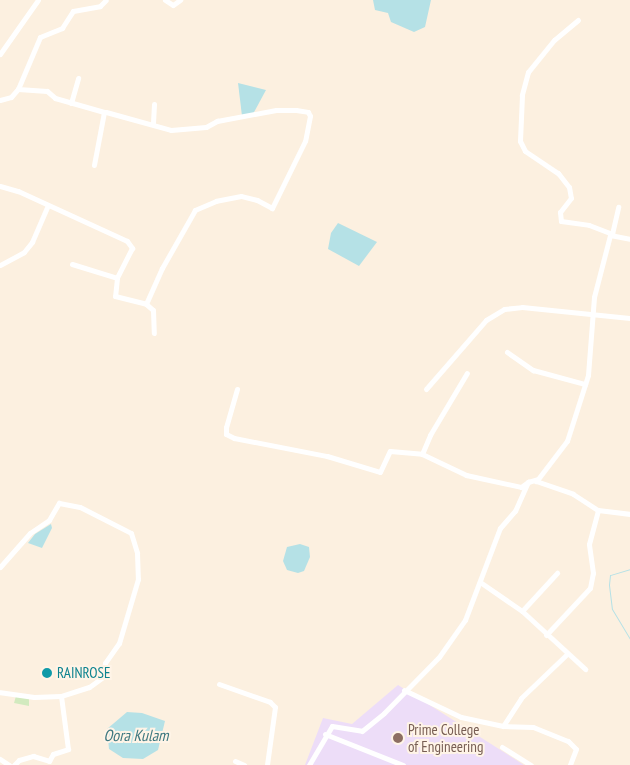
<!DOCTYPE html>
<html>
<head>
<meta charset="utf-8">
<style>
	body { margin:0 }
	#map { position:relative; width:630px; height:765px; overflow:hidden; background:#fcf0e0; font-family:"PT Sans Narrow",sans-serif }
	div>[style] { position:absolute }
	.education>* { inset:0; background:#edddf8 }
	.green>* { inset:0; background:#d2eabf }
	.water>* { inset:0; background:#b5e1e6 }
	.stream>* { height:1px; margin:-0.5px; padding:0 0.5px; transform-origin:0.5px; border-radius:0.5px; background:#b5e1e6 }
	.minor>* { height:5px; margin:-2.5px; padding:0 2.5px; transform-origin:2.5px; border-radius:2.5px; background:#fff }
	.dots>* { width:14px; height:14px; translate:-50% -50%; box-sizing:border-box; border:2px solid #fff4e7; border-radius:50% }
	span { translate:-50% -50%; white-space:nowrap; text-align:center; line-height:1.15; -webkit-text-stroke:4px #fff4e7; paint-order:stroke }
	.culture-label { font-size:15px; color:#0d838f }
	.left { translate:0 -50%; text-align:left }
	.education-label { font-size:15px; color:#785e54 }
	.water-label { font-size:16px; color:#3e7880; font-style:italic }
</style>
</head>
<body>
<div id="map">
	<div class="education">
		<div style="clip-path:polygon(398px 685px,524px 765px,305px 765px,323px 718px,352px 724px)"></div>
	</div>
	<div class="green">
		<div style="clip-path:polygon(16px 696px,29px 697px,29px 706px,14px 703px)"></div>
	</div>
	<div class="water">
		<div style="clip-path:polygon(373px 0,431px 0,425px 27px,414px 32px,391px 22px,388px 13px,375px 10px)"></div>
		<div style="clip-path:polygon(238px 83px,266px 90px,253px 114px,242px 116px)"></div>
		<div style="clip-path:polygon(338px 223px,377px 242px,359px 266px,328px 249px,331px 233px)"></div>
		<div style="clip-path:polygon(51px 524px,52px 528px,42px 548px,28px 543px,35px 534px)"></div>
		<div style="clip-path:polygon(300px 544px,309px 547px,310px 557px,304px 571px,298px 573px,287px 570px,283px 561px,287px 547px)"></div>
		<div style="clip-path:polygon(127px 712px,142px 713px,165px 721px,158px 750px,143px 759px,123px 758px,109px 749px,107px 729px)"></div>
	</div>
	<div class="stream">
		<div style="left:630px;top:569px;width:21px;rotate:163deg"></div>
		<div style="left:610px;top:575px;width:10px;rotate:96deg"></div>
		<div style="left:609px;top:585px;width:24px;rotate:83deg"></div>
		<div style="left:612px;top:609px;width:35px;rotate:59deg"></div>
	</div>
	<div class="minor">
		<div style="left:165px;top:0;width:9px;rotate:32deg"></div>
		<div style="left:173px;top:5px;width:9px;rotate:-36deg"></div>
		<div style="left:578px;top:20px;width:31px;rotate:140deg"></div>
		<div style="left:554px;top:40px;width:41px;rotate:129.1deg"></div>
		<div style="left:528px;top:72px;width:24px;rotate:105deg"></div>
		<div style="left:522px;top:95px;width:46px;rotate:92.5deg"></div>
		<div style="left:520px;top:141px;width:11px;rotate:63deg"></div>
		<div style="left:525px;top:151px;width:40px;rotate:34deg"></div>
		<div style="left:558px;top:173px;width:18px;rotate:52deg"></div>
		<div style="left:569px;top:187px;width:11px;rotate:80deg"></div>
		<div style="left:571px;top:198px;width:18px;rotate:128deg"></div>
		<div style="left:560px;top:212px;width:9px;rotate:84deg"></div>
		<div style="left:561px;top:221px;width:28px;rotate:8deg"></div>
		<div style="left:589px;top:225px;width:25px;rotate:21deg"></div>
		<div style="left:612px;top:234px;width:28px;rotate:-77deg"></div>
		<div style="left:0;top:54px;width:66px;rotate:-54.9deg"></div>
		<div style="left:18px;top:89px;width:29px;rotate:4deg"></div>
		<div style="left:47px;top:91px;width:11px;rotate:41deg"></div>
		<div style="left:55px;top:98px;width:51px;rotate:15.9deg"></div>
		<div style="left:104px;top:112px;width:54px;rotate:100.7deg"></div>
		<div style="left:0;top:100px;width:11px;rotate:-15deg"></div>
		<div style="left:11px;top:97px;width:11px;rotate:-49deg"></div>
		<div style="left:18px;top:89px;width:56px;rotate:-67.1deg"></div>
		<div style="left:40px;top:37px;width:24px;rotate:-22deg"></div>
		<div style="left:62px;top:28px;width:20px;rotate:-57deg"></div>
		<div style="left:73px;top:11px;width:27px;rotate:-10deg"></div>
		<div style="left:100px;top:6px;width:8px;rotate:-45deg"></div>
		<div style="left:71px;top:103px;width:26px;rotate:-74deg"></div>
		<div style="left:106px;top:112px;width:67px;rotate:15.5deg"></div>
		<div style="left:171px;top:130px;width:35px;rotate:-5deg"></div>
		<div style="left:206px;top:127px;width:13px;rotate:-29deg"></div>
		<div style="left:217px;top:121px;width:60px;rotate:-10.6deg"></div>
		<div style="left:276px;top:110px;width:20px"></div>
		<div style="left:296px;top:110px;width:12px;rotate:9deg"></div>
		<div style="left:308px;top:112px;width:4px;rotate:63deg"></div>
		<div style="left:310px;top:116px;width:25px;rotate:101deg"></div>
		<div style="left:305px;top:141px;width:75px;rotate:116.2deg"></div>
		<div style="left:272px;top:208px;width:17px;rotate:-152deg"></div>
		<div style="left:257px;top:200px;width:16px;rotate:-166deg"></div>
		<div style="left:241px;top:196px;width:25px;rotate:169deg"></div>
		<div style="left:216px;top:201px;width:23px;rotate:157deg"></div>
		<div style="left:195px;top:210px;width:67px;rotate:119.6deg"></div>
		<div style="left:162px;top:268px;width:39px;rotate:114deg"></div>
		<div style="left:153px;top:123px;width:19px;rotate:-87deg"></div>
		<div style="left:0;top:186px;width:19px;rotate:16deg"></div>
		<div style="left:18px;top:191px;width:120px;rotate:24.6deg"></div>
		<div style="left:127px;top:241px;width:9px;rotate:54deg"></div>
		<div style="left:132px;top:248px;width:34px;rotate:117deg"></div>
		<div style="left:117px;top:278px;width:18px;rotate:96deg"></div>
		<div style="left:115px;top:296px;width:32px;rotate:14deg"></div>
		<div style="left:146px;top:304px;width:9px;rotate:41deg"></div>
		<div style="left:153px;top:310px;width:23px;rotate:88deg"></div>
		<div style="left:72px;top:264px;width:47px;rotate:17.3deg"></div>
		<div style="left:0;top:265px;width:27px;rotate:-28deg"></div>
		<div style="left:24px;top:252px;width:13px;rotate:-51deg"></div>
		<div style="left:32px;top:242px;width:40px;rotate:-66.6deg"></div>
		<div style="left:507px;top:352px;width:32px;rotate:35deg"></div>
		<div style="left:533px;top:370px;width:54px;rotate:15.1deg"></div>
		<div style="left:237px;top:389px;width:40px;rotate:106deg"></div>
		<div style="left:226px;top:427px;width:7px;rotate:90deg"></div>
		<div style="left:226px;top:434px;width:9px;rotate:27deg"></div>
		<div style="left:234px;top:438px;width:95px;rotate:11deg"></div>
		<div style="left:327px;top:456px;width:55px;rotate:16.8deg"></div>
		<div style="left:380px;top:472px;width:23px;rotate:-65deg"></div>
		<div style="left:390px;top:451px;width:32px;rotate:5deg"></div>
		<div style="left:422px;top:454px;width:49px;rotate:25.5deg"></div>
		<div style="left:466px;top:475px;width:56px;rotate:12.3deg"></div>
		<div style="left:521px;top:487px;width:9px;rotate:-36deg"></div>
		<div style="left:426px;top:389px;width:91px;rotate:-49deg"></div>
		<div style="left:486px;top:320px;width:21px;rotate:-31deg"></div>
		<div style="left:504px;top:309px;width:18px;rotate:-6deg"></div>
		<div style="left:522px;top:307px;width:109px;rotate:5.8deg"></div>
		<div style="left:422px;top:454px;width:21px;rotate:-67deg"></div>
		<div style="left:430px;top:435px;width:72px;rotate:-59.2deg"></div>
		<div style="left:538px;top:479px;width:3px;rotate:135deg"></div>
		<div style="left:536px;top:481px;width:39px;rotate:19deg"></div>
		<div style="left:573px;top:494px;width:30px;rotate:33deg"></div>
		<div style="left:598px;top:510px;width:32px;rotate:7deg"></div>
		<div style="left:0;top:567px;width:45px;rotate:-48.6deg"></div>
		<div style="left:30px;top:533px;width:23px;rotate:-34deg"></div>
		<div style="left:49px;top:520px;width:20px;rotate:-60deg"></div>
		<div style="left:59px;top:503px;width:21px;rotate:11deg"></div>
		<div style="left:80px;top:507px;width:57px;rotate:27deg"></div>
		<div style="left:131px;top:533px;width:21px;rotate:73deg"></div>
		<div style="left:137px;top:553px;width:26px;rotate:88deg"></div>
		<div style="left:138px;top:579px;width:67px;rotate:106.5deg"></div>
		<div style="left:119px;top:643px;width:24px;rotate:125deg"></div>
		<div style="left:105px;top:663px;width:14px;rotate:98deg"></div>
		<div style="left:103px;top:677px;width:17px;rotate:144deg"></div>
		<div style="left:89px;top:687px;width:29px;rotate:162deg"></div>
		<div style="left:61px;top:696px;width:27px;rotate:178deg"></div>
		<div style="left:34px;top:697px;width:34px;rotate:-172deg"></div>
		<div style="left:480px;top:582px;width:51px;rotate:34.6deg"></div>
		<div style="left:522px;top:611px;width:86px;rotate:42.6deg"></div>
		<div style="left:522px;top:611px;width:52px;rotate:-47.4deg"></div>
		<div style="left:546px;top:635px;width:64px;rotate:-46.9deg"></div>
		<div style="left:590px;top:588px;width:15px;rotate:-79deg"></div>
		<div style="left:593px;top:573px;width:29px;rotate:-98deg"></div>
		<div style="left:589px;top:544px;width:35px;rotate:-75deg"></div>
		<div style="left:219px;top:684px;width:54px;rotate:19.4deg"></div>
		<div style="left:270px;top:702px;width:7px;rotate:45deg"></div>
		<div style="left:275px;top:707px;width:59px;rotate:97.9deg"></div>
		<div style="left:404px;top:690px;width:63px;rotate:25.3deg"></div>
		<div style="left:461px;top:717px;width:43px;rotate:12.1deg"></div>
		<div style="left:503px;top:726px;width:30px;rotate:2deg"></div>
		<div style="left:533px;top:727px;width:38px;rotate:22deg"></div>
		<div style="left:568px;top:741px;width:11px;rotate:45deg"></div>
		<div style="left:576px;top:749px;width:17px;rotate:111deg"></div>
		<div style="left:503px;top:726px;width:33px;rotate:-57deg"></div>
		<div style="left:521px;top:698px;width:64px;rotate:-43.7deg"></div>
		<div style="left:325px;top:734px;width:84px;rotate:21.7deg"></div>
		<div style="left:502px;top:747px;width:34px;rotate:32deg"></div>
		<div style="left:0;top:759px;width:11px;rotate:34deg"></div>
		<div style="left:235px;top:761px;width:10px;rotate:24deg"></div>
		<div style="left:14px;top:765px;width:7px;rotate:-45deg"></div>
		<div style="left:19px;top:760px;width:15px;rotate:-16deg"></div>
		<div style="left:33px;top:756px;width:17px;rotate:17deg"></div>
		<div style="left:49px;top:761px;width:8px;rotate:-60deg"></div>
		<div style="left:53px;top:754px;width:16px;rotate:-18deg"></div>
		<div style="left:68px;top:749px;width:53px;rotate:-97.5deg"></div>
		<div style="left:309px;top:765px;width:45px;rotate:-59.5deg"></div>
		<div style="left:332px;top:726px;width:30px;rotate:9deg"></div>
		<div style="left:362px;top:731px;width:28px;rotate:-39deg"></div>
		<div style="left:384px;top:713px;width:78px;rotate:-45.5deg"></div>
		<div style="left:439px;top:657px;width:45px;rotate:-54.9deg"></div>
		<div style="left:465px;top:620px;width:98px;rotate:-69.2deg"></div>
		<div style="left:500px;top:528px;width:23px;rotate:-49deg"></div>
		<div style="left:515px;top:511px;width:32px;rotate:-66deg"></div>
		<div style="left:528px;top:482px;width:10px;rotate:-17deg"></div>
		<div style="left:538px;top:479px;width:48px;rotate:-52.7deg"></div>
		<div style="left:567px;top:441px;width:69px;rotate:-72.3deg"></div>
		<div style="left:588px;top:375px;width:78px;rotate:-85.6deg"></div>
		<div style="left:594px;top:297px;width:64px;rotate:-75.5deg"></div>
		<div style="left:610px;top:235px;width:20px;rotate:11deg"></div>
	</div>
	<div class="dots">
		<div style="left:47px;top:673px;background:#0f9aa8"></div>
		<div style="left:398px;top:738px;background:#8d6e63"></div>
	</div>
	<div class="culture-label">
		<span class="left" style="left:57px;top:673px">RAINROSE</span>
	</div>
	<div class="education-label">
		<span class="left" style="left:408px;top:738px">Prime College<br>of Engineering</span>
	</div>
	<div class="water-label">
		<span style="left:136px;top:735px">Oora Kulam</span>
	</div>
</div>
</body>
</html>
